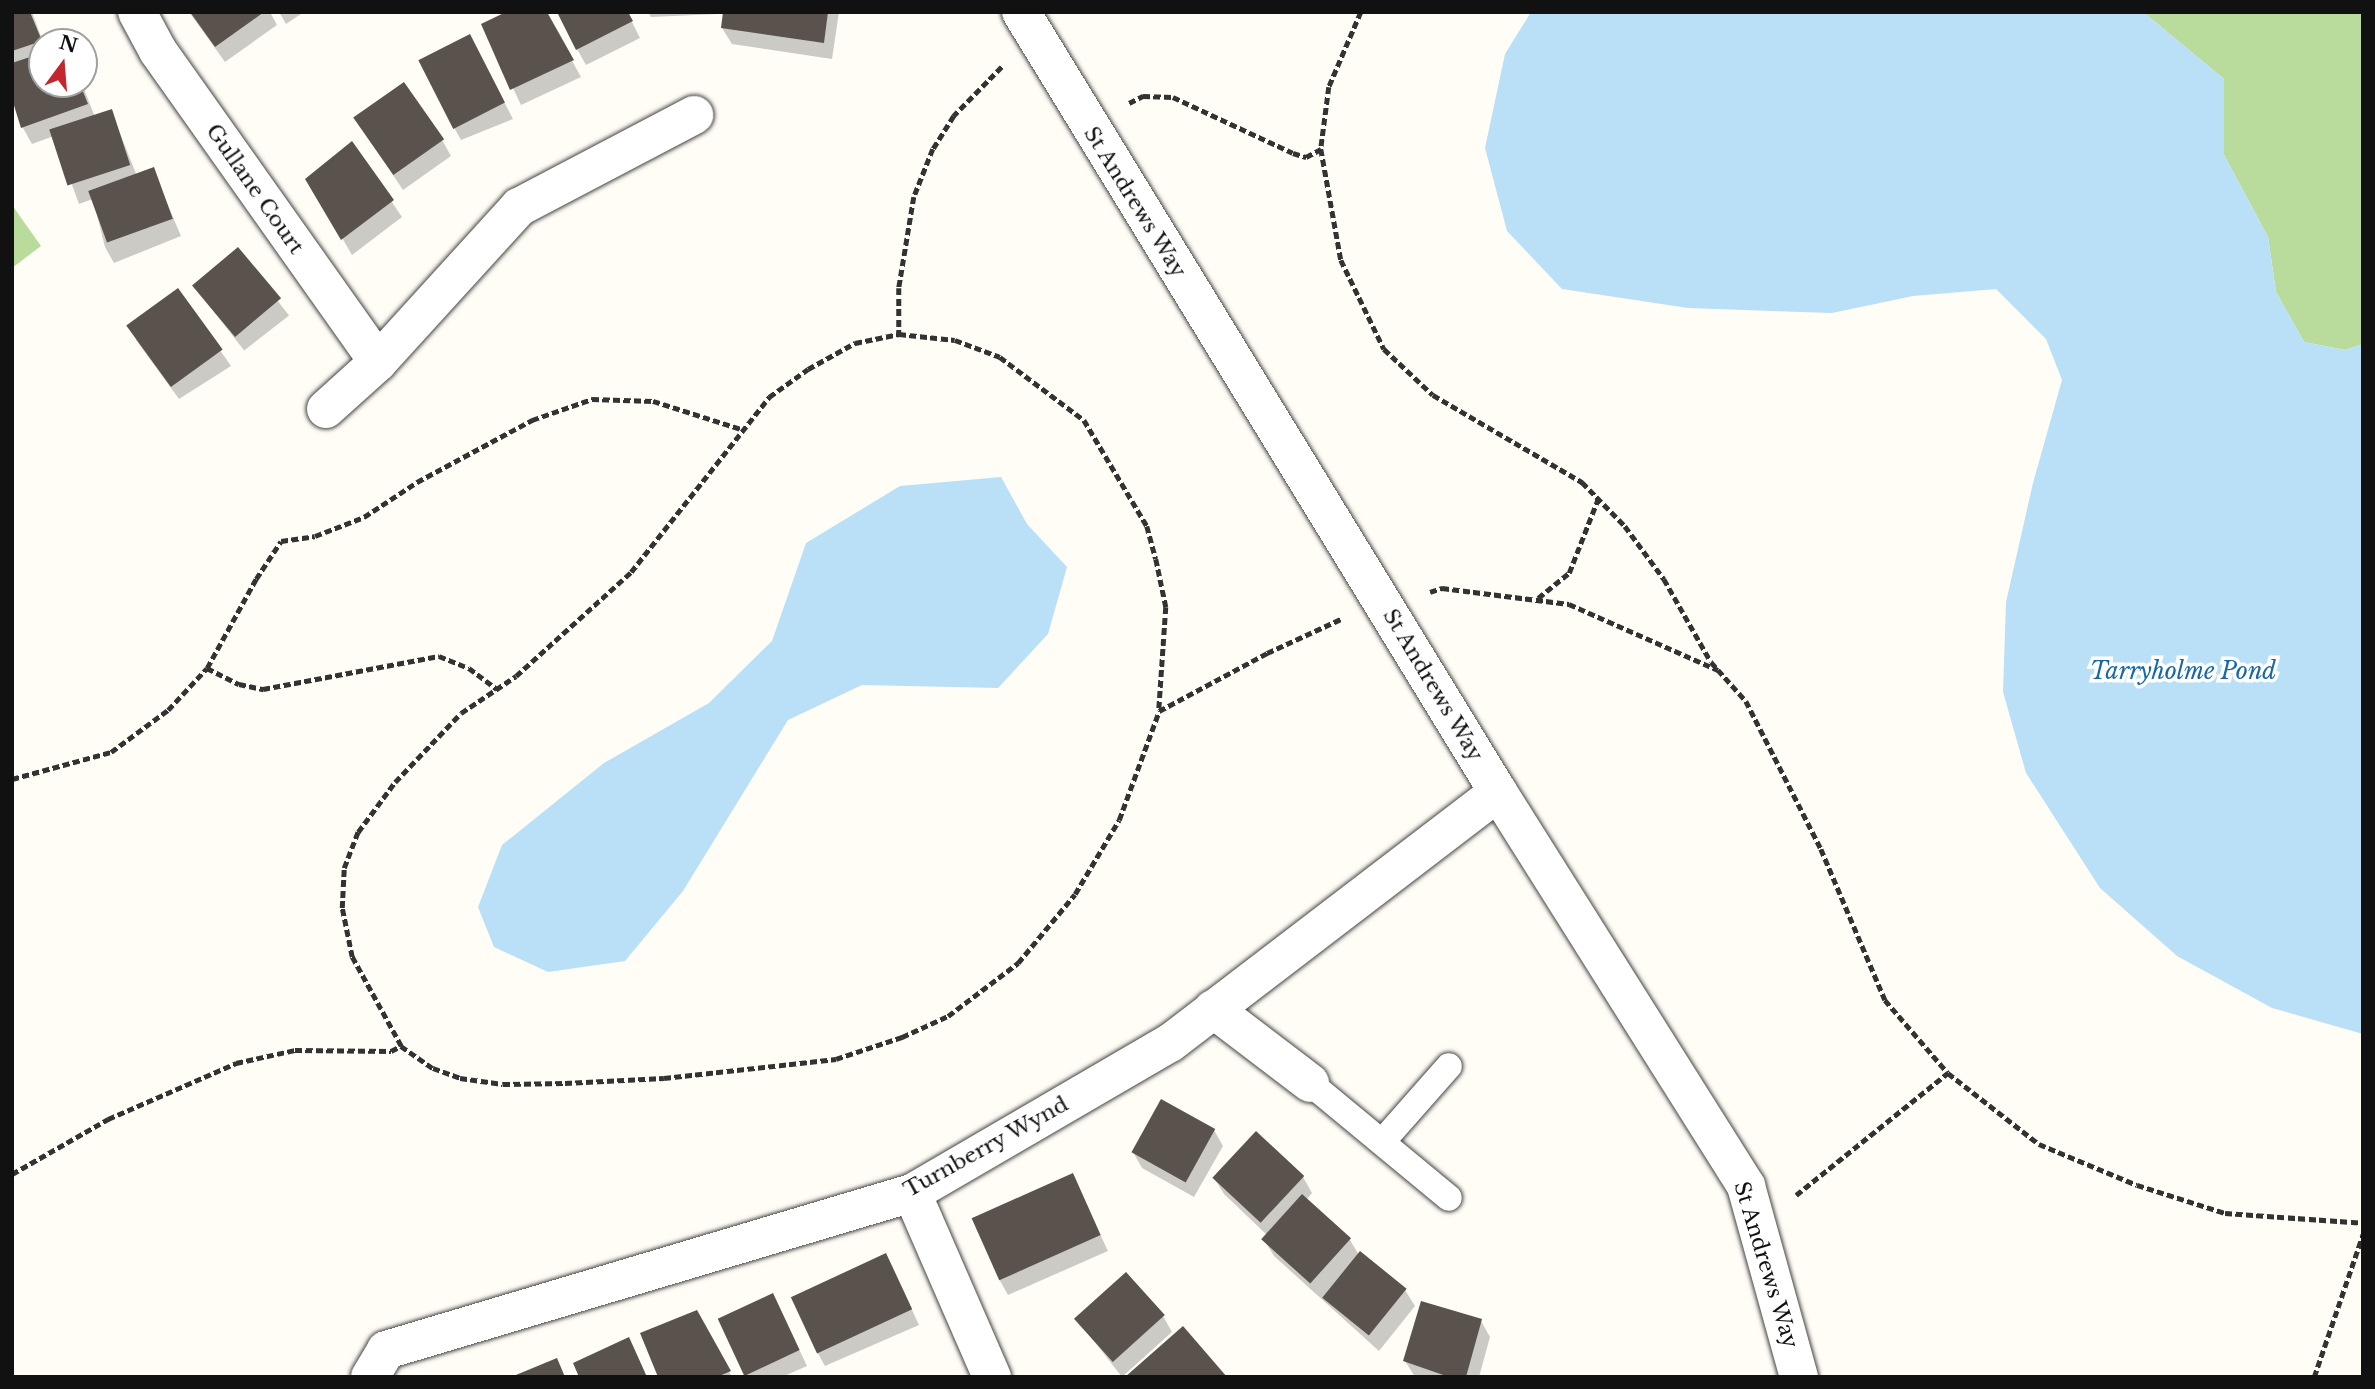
<!DOCTYPE html>
<html>
<head>
<meta charset="utf-8">
<style>
	body { margin:0 }
	#map { position:relative; width:2375px; height:1389px; overflow:hidden; background:#fffdf5; font-family:"Libre Baskerville",serif }
	div>[style] { position:absolute }
	.forest>* { inset:0; background:#b9dc9c }
	.water>* { inset:0; background:#b9e0f7 }
	.shadow>* { inset:0; background:#0003; transform-origin:0 0 }
	.building>* { inset:0; background:#5a524d; transform-origin:0 0 }
	.path>* { height:4.5px; margin-top:-2.25px; transform-origin:0; background:repeating-linear-gradient(90deg,#333 0 7px,transparent 0 10.5px) }
	.roads { filter:drop-shadow(0 0 2px #444) drop-shadow(0 0 2px #444) }
	.service>* { height:26px; margin:-13px; padding:0 13px; transform-origin:13px; border-radius:13px; background:#fff }
	.minor>* { height:38px; margin:-19px; padding:0 19px; transform-origin:19px; border-radius:19px; background:#fff }
	span { translate:-50% -50%; white-space:nowrap; text-align:center; line-height:1.15; -webkit-text-stroke:7px #fff; paint-order:stroke }
	.street-label { font-size:21px; color:#111 }
	.water-label { font-size:23px; color:#1768a6; font-style:italic }
	.frame { position:absolute; inset:0; border:14px solid #111; pointer-events:none }
	.north { position:absolute; left:28px; top:28px; width:70px; height:70px; box-sizing:border-box; background:#fff; border:2px solid #a0a0a0; border-radius:50%; rotate:16deg; font-size:19px; font-weight:700; line-height:28px; text-align:center; color:#111 }
	.north::after { content:''; display:block; margin:auto; width:24px; height:32px; background:#c4262e; clip-path:polygon(50% 0,100% 100%,50% 72%,0 100%) }
</style>
</head>
<body>
<div id="map">
	<div class="forest">
		<div style="clip-path:polygon(2143px 12px,2363px 12px,2363px 344px,2345px 350px,2304px 342px,2276px 292px,2268px 237px,2224px 155px,2224px 79px)"></div>
		<div style="clip-path:polygon(12px 205px,41px 246px,12px 268px)"></div>
	</div>
	<div class="water">
		<div style="clip-path:polygon(1531px 12px,2143px 12px,2224px 79px,2224px 155px,2268px 237px,2276px 292px,2304px 342px,2345px 350px,2363px 344px,2363px 1034px,2272px 1008px,2177px 956px,2100px 888px,2026px 773px,2003px 692px,2006px 602px,2033px 483px,2062px 380px,2046px 339px,1996px 289px,1913px 296px,1832px 313px,1688px 308px,1562px 289px,1507px 231px,1485px 148px,1505px 54px)"></div>
		<div style="clip-path:polygon(1001px 477px,1027px 524px,1067px 567px,1048px 634px,998px 688px,862px 685px,788px 720px,683px 891px,625px 961px,548px 972px,494px 947px,478px 907px,502px 845px,604px 763px,709px 703px,772px 641px,806px 543px,900px 486px)"></div>
	</div>
	<div class="shadow">
		<div style="clip-path:polygon(12px 12px,32px 12px,43px 42px,42px 84px,82px 84px,95px 117px,111px 111px,137px 176px,153px 170px,181px 236px,114px 263px,105px 247px,93px 199px,79px 204px,54px 136px,32px 144px,23px 128px,12px 93px)"></div>
		<div style="clip-path:polygon(189px 12px,270px 12px,277px 25px,225px 62px)"></div>
		<div style="clip-path:polygon(279px 12px,304px 12px,286px 24px)"></div>
		<div style="clip-path:polygon(545px 12px,581px 77px,521px 105px,483px 25px)"></div>
		<div style="clip-path:polygon(627px 12px,640px 38px,586px 65px,577px 49px)"></div>
		<div style="clip-path:polygon(648px 12px,719px 12px,719px 14px,651px 17px)"></div>
		<div style="clip-path:polygon(725px 12px,839px 12px,832px 59px,732px 44px,722px 28px)"></div>
		<div style="clip-path:polygon(478px 52px,513px 119px,461px 140px,452px 124px)"></div>
		<div style="clip-path:polygon(365px 133px,442px 140px,451px 156px,403px 190px)"></div>
		<div style="clip-path:polygon(352px 143px,402px 217px,352px 255px,308px 179px)"></div>
		<div style="left:238px;top:250px;width:83px;height:57px;rotate:52deg"></div>
		<div style="clip-path:polygon(178px 290px,231px 366px,179px 399px,136px 340px)"></div>
		<div style="clip-path:polygon(1214px 1130px,1223px 1146px,1194px 1197px,1142px 1168px,1133px 1152px)"></div>
		<div style="clip-path:polygon(1072px 1175px,1108px 1251px,1008px 1295px,999px 1279px)"></div>
		<div style="clip-path:polygon(1303px 1177px,1312px 1193px,1306px 1200px,1350px 1240px,1359px 1255px,1405px 1290px,1415px 1306px,1379px 1351px,1274px 1256px,1264px 1240px,1268px 1236px,1224px 1194px,1214px 1178px)"></div>
		<div style="clip-path:polygon(894px 1271px,919px 1325px,825px 1366px,816px 1350px)"></div>
		<div style="clip-path:polygon(781px 1311px,807px 1366px,782px 1377px,746px 1377px,744px 1373px)"></div>
		<div style="clip-path:polygon(696px 1312px,732px 1377px,659px 1377px)"></div>
		<div style="clip-path:polygon(1163px 1316px,1172px 1332px,1122px 1377px,1076px 1318px)"></div>
		<div style="clip-path:polygon(1481px 1321px,1490px 1337px,1479px 1377px,1415px 1377px,1405px 1361px)"></div>
	</div>
	<div class="building">
		<div style="clip-path:polygon(12px 12px,30px 12px,42px 41px,12px 51px)"></div>
		<div style="clip-path:polygon(190px 12px,264px 12px,215px 47px)"></div>
		<div style="clip-path:polygon(506px 12px,547px 12px,574px 60px,510px 90px,481px 24px)"></div>
		<div style="clip-path:polygon(557px 12px,628px 12px,633px 21px,576px 50px)"></div>
		<div style="clip-path:polygon(723px 12px,828px 12px,824px 43px,721px 28px)"></div>
		<div style="left:470px;top:34px;width:77px;height:58px;rotate:63deg"></div>
		<div style="clip-path:polygon(42px 53px,42px 84px,80px 84px,88px 104px,21px 128px,12px 99px,12px 63px)"></div>
		<div style="left:404px;top:82px;width:70px;height:62px;rotate:55deg"></div>
		<div style="left:112px;top:109px;width:59px;height:66px;rotate:72deg"></div>
		<div style="clip-path:polygon(352px 141px,394px 200px,341px 240px,305px 179px)"></div>
		<div style="left:154px;top:167px;width:55px;height:70px;rotate:70deg"></div>
		<div style="left:238px;top:247px;width:67px;height:60px;rotate:50deg"></div>
		<div style="left:178px;top:288px;width:76px;height:64px;rotate:54deg"></div>
		<div style="left:1161px;top:1099px;width:62px;height:61px;rotate:29deg"></div>
		<div style="left:1256px;top:1131px;width:66px;height:64px;rotate:43deg"></div>
		<div style="left:1073px;top:1173px;width:68px;height:111px;rotate:66deg"></div>
		<div style="left:1302px;top:1194px;width:66px;height:61px;rotate:42deg"></div>
		<div style="left:1360px;top:1251px;width:60px;height:60px;rotate:39deg"></div>
		<div style="left:886px;top:1253px;width:62px;height:105px;rotate:65deg"></div>
		<div style="left:1126px;top:1272px;width:58px;height:70px;rotate:48deg"></div>
		<div style="left:773px;top:1293px;width:63px;height:61px;rotate:65deg"></div>
		<div style="clip-path:polygon(1421px 1301px,1482px 1319px,1466px 1377px,1449px 1377px,1403px 1361px)"></div>
		<div style="clip-path:polygon(697px 1310px,731px 1371px,717px 1377px,658px 1377px,640px 1333px)"></div>
		<div style="clip-path:polygon(1183px 1326px,1227px 1377px,1125px 1377px)"></div>
		<div style="clip-path:polygon(629px 1337px,647px 1377px,579px 1377px,573px 1363px)"></div>
		<div style="clip-path:polygon(557px 1358px,565px 1377px,511px 1377px)"></div>
	</div>
	<div class="path">
		<div style="left:1361px;top:12px;width:82px;rotate:113.1deg"></div>
		<div style="left:1329px;top:87px;width:63px;rotate:97.4deg"></div>
		<div style="left:1321px;top:149px;width:113px;rotate:79.8deg"></div>
		<div style="left:1341px;top:260px;width:99px;rotate:64.2deg"></div>
		<div style="left:1384px;top:349px;width:67px;rotate:43.2deg"></div>
		<div style="left:1433px;top:395px;width:173px;rotate:30.3deg"></div>
		<div style="left:1582px;top:482px;width:62px;rotate:45.7deg"></div>
		<div style="left:1625px;top:526px;width:66px;rotate:53.7deg"></div>
		<div style="left:1664px;top:579px;width:95px;rotate:60.5deg"></div>
		<div style="left:1711px;top:662px;width:52px;rotate:48.1deg"></div>
		<div style="left:1746px;top:701px;width:166px;rotate:63.1deg"></div>
		<div style="left:1821px;top:849px;width:164px;rotate:67deg"></div>
		<div style="left:1885px;top:1000px;width:96px;rotate:49.2deg"></div>
		<div style="left:1002px;top:67px;width:69px;rotate:134.4deg"></div>
		<div style="left:954px;top:116px;width:39px;rotate:122deg"></div>
		<div style="left:933px;top:149px;width:52px;rotate:111.6deg"></div>
		<div style="left:914px;top:197px;width:92px;rotate:99.4deg"></div>
		<div style="left:899px;top:288px;width:46px;rotate:90deg"></div>
		<div style="left:899px;top:334px;width:56px;rotate:6.1deg"></div>
		<div style="left:955px;top:340px;width:48px;rotate:20.7deg"></div>
		<div style="left:1000px;top:357px;width:105px;rotate:36.9deg"></div>
		<div style="left:1084px;top:420px;width:123px;rotate:59.3deg"></div>
		<div style="left:1147px;top:526px;width:34px;rotate:75deg"></div>
		<div style="left:1156px;top:559px;width:49px;rotate:78.2deg"></div>
		<div style="left:1166px;top:607px;width:104px;rotate:93.9deg"></div>
		<div style="left:1129px;top:103px;width:16px;rotate:-27deg"></div>
		<div style="left:1143px;top:96px;width:30px;rotate:2deg"></div>
		<div style="left:1173px;top:97px;width:132px;rotate:25deg"></div>
		<div style="left:1293px;top:153px;width:14px;rotate:17deg"></div>
		<div style="left:1306px;top:157px;width:17px;rotate:-28deg"></div>
		<div style="left:1430px;top:592px;width:13px;rotate:-18deg"></div>
		<div style="left:1442px;top:588px;width:128px;rotate:7.2deg"></div>
		<div style="left:1569px;top:604px;width:163px;rotate:23.9deg"></div>
		<div style="left:1538px;top:598px;width:40px;rotate:-39deg"></div>
		<div style="left:1569px;top:573px;width:79px;rotate:-68.6deg"></div>
		<div style="left:207px;top:668px;width:36px;rotate:27deg"></div>
		<div style="left:239px;top:684px;width:25px;rotate:12deg"></div>
		<div style="left:263px;top:689px;width:179px;rotate:-10.6deg"></div>
		<div style="left:439px;top:656px;width:32px;rotate:22deg"></div>
		<div style="left:469px;top:668px;width:35px;rotate:37deg"></div>
		<div style="left:12px;top:779px;width:103px;rotate:-15.3deg"></div>
		<div style="left:111px;top:752px;width:71px;rotate:-36.4deg"></div>
		<div style="left:168px;top:710px;width:57px;rotate:-47.1deg"></div>
		<div style="left:207px;top:668px;width:102px;rotate:-61.2deg"></div>
		<div style="left:256px;top:579px;width:45px;rotate:-56.7deg"></div>
		<div style="left:281px;top:541px;width:34px;rotate:-8deg"></div>
		<div style="left:315px;top:536px;width:53px;rotate:-21.2deg"></div>
		<div style="left:364px;top:517px;width:64px;rotate:-33.4deg"></div>
		<div style="left:417px;top:482px;width:131px;rotate:-28.3deg"></div>
		<div style="left:532px;top:420px;width:64px;rotate:-19.3deg"></div>
		<div style="left:592px;top:399px;width:61px;rotate:1.9deg"></div>
		<div style="left:653px;top:401px;width:96px;rotate:17.7deg"></div>
		<div style="left:401px;top:1046px;width:102px;rotate:-118.8deg"></div>
		<div style="left:352px;top:957px;width:50px;rotate:-101.5deg"></div>
		<div style="left:342px;top:908px;width:40px;rotate:-87.1deg"></div>
		<div style="left:344px;top:868px;width:39px;rotate:-69deg"></div>
		<div style="left:358px;top:832px;width:62px;rotate:-53.5deg"></div>
		<div style="left:395px;top:782px;width:95px;rotate:-46.3deg"></div>
		<div style="left:461px;top:713px;width:66px;rotate:-33.9deg"></div>
		<div style="left:516px;top:676px;width:155px;rotate:-42.1deg"></div>
		<div style="left:631px;top:572px;width:223px;rotate:-51.7deg"></div>
		<div style="left:769px;top:397px;width:48px;rotate:-35.7deg"></div>
		<div style="left:808px;top:369px;width:54px;rotate:-29deg"></div>
		<div style="left:855px;top:343px;width:45px;rotate:-11.6deg"></div>
		<div style="left:12px;top:1174px;width:111px;rotate:-29.8deg"></div>
		<div style="left:108px;top:1119px;width:140px;rotate:-23.6deg"></div>
		<div style="left:236px;top:1063px;width:60px;rotate:-12.4deg"></div>
		<div style="left:295px;top:1050px;width:96px;rotate:0.6deg"></div>
		<div style="left:391px;top:1051px;width:11px;rotate:-27deg"></div>
		<div style="left:401px;top:1046px;width:39px;rotate:35deg"></div>
		<div style="left:433px;top:1068px;width:29px;rotate:20deg"></div>
		<div style="left:460px;top:1078px;width:43px;rotate:7.9deg"></div>
		<div style="left:503px;top:1084px;width:62px;rotate:-0.9deg"></div>
		<div style="left:565px;top:1083px;width:99px;rotate:-2.9deg"></div>
		<div style="left:664px;top:1078px;width:173px;rotate:-6.3deg"></div>
		<div style="left:836px;top:1059px;width:70px;rotate:-18.4deg"></div>
		<div style="left:902px;top:1037px;width:51px;rotate:-24.5deg"></div>
		<div style="left:948px;top:1016px;width:88px;rotate:-37.1deg"></div>
		<div style="left:1018px;top:963px;width:89px;rotate:-50.4deg"></div>
		<div style="left:1075px;top:894px;width:86px;rotate:-59.3deg"></div>
		<div style="left:1119px;top:820px;width:116px;rotate:-69.8deg"></div>
		<div style="left:1159px;top:711px;width:123px;rotate:-28.2deg"></div>
		<div style="left:1267px;top:653px;width:81px;rotate:-24.7deg"></div>
		<div style="left:1796px;top:1195px;width:195px;rotate:-38.8deg"></div>
		<div style="left:1948px;top:1073px;width:115px;rotate:38deg"></div>
		<div style="left:2039px;top:1144px;width:106px;rotate:22.7deg"></div>
		<div style="left:2137px;top:1185px;width:92px;rotate:17.7deg"></div>
		<div style="left:2225px;top:1213px;width:138px;rotate:4.1deg"></div>
		<div style="left:2314px;top:1377px;width:151px;rotate:-71.1deg"></div>
	</div>
	<div class="roads">
		<div class="service">
			<div style="left:1310px;top:1083px;width:180px;rotate:39.6deg"></div>
			<div style="left:1382px;top:1142px;width:101px;rotate:-48.6deg"></div>
		</div>
		<div class="minor">
			<div style="left:137px;top:12px;width:44px;rotate:61.7deg"></div>
			<div style="left:158px;top:51px;width:381px;rotate:54.7deg"></div>
			<div style="left:1021px;top:12px;width:914px;rotate:58.55deg"></div>
			<div style="left:1498px;top:792px;width:466px;rotate:57.8deg"></div>
			<div style="left:1746px;top:1186px;width:198px;rotate:74.5deg"></div>
			<div style="left:326px;top:409px;width:70px;rotate:-42.1deg"></div>
			<div style="left:378px;top:362px;width:210px;rotate:-47.7deg"></div>
			<div style="left:519px;top:207px;width:198px;rotate:-27.7deg"></div>
			<div style="left:1213px;top:1009px;width:122px;rotate:37.3deg"></div>
			<div style="left:912px;top:1193px;width:201px;rotate:66.5deg"></div>
			<div style="left:370px;top:1377px;width:31px;rotate:-59deg"></div>
			<div style="left:386px;top:1350px;width:549px;rotate:-16.62deg"></div>
			<div style="left:912px;top:1193px;width:298px;rotate:-30.2deg"></div>
			<div style="left:1170px;top:1043px;width:413px;rotate:-37.4deg"></div>
		</div>
	</div>
	<div class="street-label">
		<span style="left:255px;top:189px;rotate:55deg">Gullane Court</span>
		<span style="left:1135px;top:202px;rotate:58deg">St Andrews Way</span>
		<span style="left:1433px;top:685px;rotate:59deg">St Andrews Way</span>
		<span style="left:986px;top:1147px;rotate:-29deg">Turnberry Wynd</span>
		<span style="left:1766px;top:1265px;rotate:73deg">St Andrews Way</span>
	</div>
	<div class="water-label">
		<span style="left:2183px;top:671px">Tarryholme Pond</span>
	</div>
	<div class="frame"></div>
	<div class="north">N</div>
</div>
</body>
</html>
